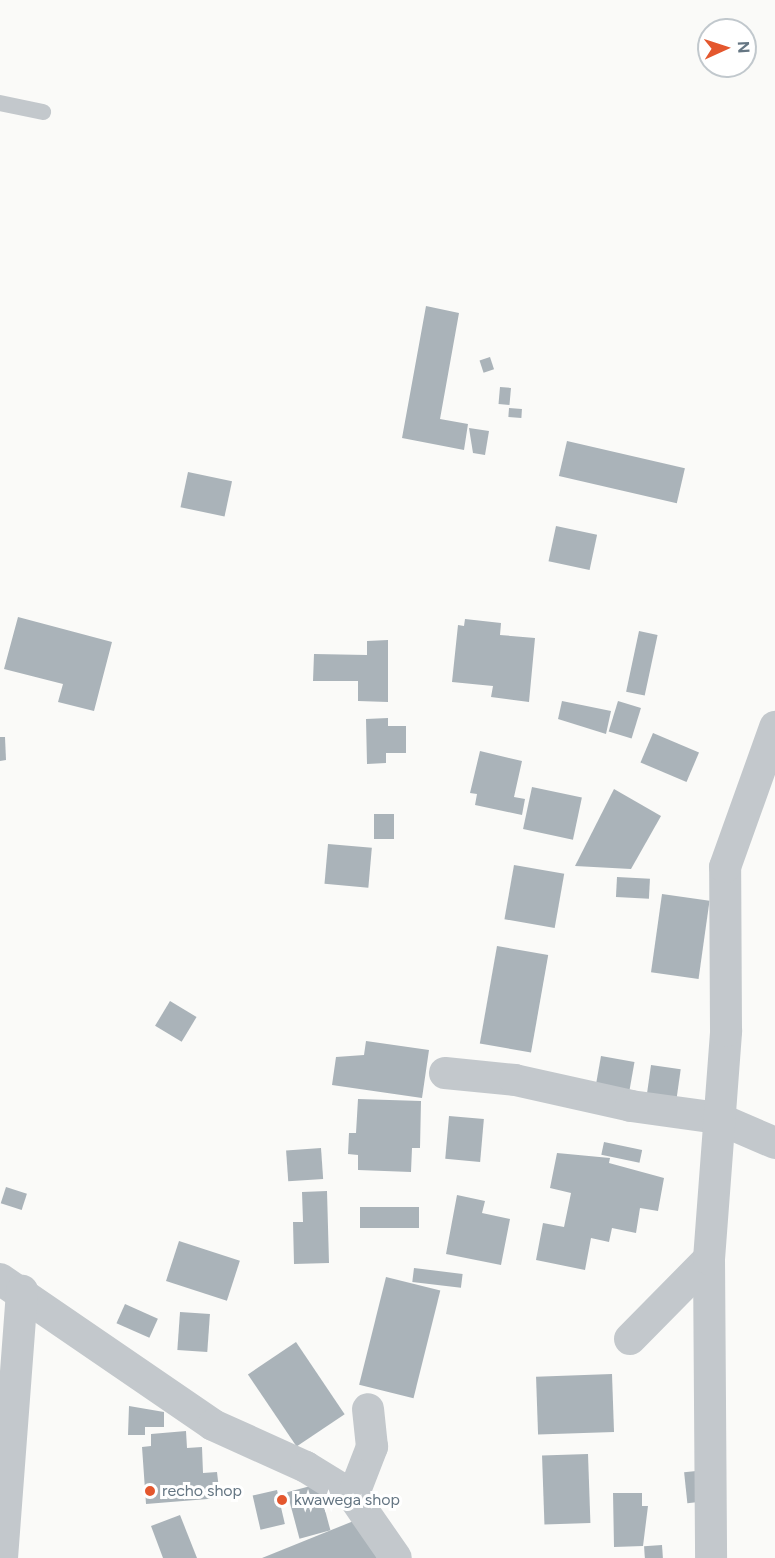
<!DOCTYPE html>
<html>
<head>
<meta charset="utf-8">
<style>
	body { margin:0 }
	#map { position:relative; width:775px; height:1558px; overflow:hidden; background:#fafaf8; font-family:Figtree,sans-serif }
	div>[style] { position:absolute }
	.building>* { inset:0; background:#aab3b9; transform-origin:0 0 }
	.lane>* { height:16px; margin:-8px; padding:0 8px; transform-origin:8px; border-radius:8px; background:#c3c8cc }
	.street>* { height:32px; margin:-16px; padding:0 16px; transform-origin:16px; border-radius:16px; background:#c3c8cc }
	.dots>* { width:16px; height:16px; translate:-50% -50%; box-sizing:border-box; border:3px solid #fff; border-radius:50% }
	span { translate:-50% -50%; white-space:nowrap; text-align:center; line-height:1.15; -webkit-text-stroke:6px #fff; paint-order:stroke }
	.poi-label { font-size:16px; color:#657683 }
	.left { translate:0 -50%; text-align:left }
	.north { position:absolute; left:697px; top:18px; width:60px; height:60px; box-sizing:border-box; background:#fff; border:2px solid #c1c8cd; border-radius:50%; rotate:87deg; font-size:16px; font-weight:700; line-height:24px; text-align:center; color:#657683 }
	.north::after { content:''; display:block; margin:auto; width:21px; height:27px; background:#e4572e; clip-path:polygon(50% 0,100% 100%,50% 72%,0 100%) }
</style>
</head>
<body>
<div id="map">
	<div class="building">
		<div style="clip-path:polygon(426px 306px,459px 313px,440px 419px,468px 424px,464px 450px,402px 438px)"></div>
		<div style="left:490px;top:357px;width:13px;height:11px;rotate:72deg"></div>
		<div style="left:500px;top:387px;width:11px;height:17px;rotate:5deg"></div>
		<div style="left:509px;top:408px;width:13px;height:9px;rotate:4deg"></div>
		<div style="clip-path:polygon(469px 428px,489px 431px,485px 455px,473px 453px)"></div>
		<div style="left:567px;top:441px;width:121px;height:36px;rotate:13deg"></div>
		<div style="left:188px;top:472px;width:45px;height:36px;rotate:12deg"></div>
		<div style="left:556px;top:526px;width:42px;height:36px;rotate:12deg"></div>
		<div style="clip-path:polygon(18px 617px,112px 642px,94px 711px,58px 702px,63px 684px,4px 669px)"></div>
		<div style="clip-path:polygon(465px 619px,501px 623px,500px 635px,535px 638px,529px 702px,491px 697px,493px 686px,452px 682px,458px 625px,464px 626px)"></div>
		<div style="left:639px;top:631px;width:19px;height:62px;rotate:12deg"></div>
		<div style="clip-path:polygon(388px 640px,388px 702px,358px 701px,358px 681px,313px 681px,314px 654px,367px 655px,367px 641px)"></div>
		<div style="clip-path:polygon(562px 701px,611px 711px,606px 734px,558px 719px)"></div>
		<div style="left:618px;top:701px;width:24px;height:32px;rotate:17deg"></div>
		<div style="clip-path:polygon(388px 718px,388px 726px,406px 726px,406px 753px,386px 753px,386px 763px,367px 764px,366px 719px)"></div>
		<div style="left:653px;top:733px;width:50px;height:32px;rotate:23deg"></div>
		<div style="clip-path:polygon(0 737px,5px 737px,6px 760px,0 761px)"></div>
		<div style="clip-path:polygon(480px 751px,522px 761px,514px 797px,525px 799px,522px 815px,475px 805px,477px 794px,470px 793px)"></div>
		<div style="left:532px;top:787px;width:51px;height:43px;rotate:12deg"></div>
		<div style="clip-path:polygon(614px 789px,661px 816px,631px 869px,575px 866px)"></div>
		<div style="left:374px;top:814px;width:20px;height:25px"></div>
		<div style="left:328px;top:844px;width:44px;height:40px;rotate:5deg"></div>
		<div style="left:514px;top:865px;width:51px;height:55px;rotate:10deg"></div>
		<div style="left:617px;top:877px;width:33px;height:20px;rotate:3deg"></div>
		<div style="left:662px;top:894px;width:48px;height:79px;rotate:8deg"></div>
		<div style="left:497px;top:946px;width:52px;height:99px;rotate:10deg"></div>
		<div style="left:170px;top:1001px;width:31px;height:29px;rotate:31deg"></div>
		<div style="clip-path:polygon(366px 1041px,429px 1050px,422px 1098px,332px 1085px,336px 1057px,364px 1055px)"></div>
		<div style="left:601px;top:1056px;width:34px;height:30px;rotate:10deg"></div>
		<div style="left:651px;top:1065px;width:30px;height:33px;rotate:8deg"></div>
		<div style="clip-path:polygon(358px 1099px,421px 1101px,420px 1148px,412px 1148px,411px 1172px,358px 1170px,358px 1155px,348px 1154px,349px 1133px,356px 1133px)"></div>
		<div style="left:449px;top:1116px;width:35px;height:43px;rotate:5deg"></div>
		<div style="left:604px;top:1142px;width:39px;height:13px;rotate:12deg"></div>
		<div style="left:321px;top:1148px;width:31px;height:35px;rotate:86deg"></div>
		<div style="clip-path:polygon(557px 1153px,610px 1158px,609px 1163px,664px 1178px,658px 1211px,640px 1208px,636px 1233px,612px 1228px,609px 1242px,591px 1238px,585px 1270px,536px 1260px,543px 1223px,564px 1227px,571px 1193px,550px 1188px)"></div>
		<div style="left:6px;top:1187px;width:22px;height:17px;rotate:18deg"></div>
		<div style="clip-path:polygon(327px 1191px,329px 1263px,294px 1264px,293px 1222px,303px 1222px,302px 1192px)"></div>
		<div style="clip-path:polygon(457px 1195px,485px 1201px,482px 1213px,510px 1219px,501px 1265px,446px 1254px)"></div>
		<div style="left:360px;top:1207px;width:59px;height:21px"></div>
		<div style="left:179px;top:1241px;width:64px;height:42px;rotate:18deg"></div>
		<div style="left:414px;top:1268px;width:49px;height:14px;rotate:7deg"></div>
		<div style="left:386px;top:1277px;width:56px;height:111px;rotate:14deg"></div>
		<div style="left:125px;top:1304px;width:36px;height:21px;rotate:24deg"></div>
		<div style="left:180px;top:1312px;width:30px;height:38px;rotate:4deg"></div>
		<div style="left:296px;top:1342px;width:87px;height:58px;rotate:56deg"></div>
		<div style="left:612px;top:1374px;width:58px;height:76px;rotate:88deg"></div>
		<div style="clip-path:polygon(129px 1406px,164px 1412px,164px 1427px,145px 1427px,145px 1435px,128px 1435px)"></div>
		<div style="clip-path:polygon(186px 1431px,187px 1448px,202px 1447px,203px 1473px,217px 1472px,220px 1498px,146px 1504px,142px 1447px,151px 1446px,151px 1434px)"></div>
		<div style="left:588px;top:1454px;width:69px;height:46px;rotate:88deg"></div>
		<div style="left:706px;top:1470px;width:31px;height:22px;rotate:84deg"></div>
		<div style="left:318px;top:1484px;width:48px;height:32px;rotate:75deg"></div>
		<div style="left:277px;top:1490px;width:35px;height:25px;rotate:77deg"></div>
		<div style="clip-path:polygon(613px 1493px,642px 1493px,642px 1506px,648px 1506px,643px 1546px,614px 1547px)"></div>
		<div style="clip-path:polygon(180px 1515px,197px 1558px,163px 1558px,151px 1526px)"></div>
		<div style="clip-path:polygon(361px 1518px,377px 1558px,262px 1558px)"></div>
		<div style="left:662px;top:1545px;width:13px;height:18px;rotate:86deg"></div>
	</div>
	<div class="lane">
		<div style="left:0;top:103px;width:44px;rotate:11.8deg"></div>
	</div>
	<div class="street">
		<div style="left:445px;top:1073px;width:70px;rotate:5.7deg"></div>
		<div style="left:515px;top:1080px;width:119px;rotate:12.6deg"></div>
		<div style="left:631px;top:1106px;width:87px;rotate:7.9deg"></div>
		<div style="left:717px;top:1118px;width:63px;rotate:23.3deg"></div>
		<div style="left:709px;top:1259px;width:299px;rotate:89.6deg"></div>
		<div style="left:0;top:1279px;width:258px;rotate:34.4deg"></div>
		<div style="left:213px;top:1425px;width:102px;rotate:24.3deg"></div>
		<div style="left:306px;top:1467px;width:55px;rotate:31.7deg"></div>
		<div style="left:353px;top:1496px;width:75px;rotate:55.3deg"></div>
		<div style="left:630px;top:1339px;width:112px;rotate:-45.4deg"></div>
		<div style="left:709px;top:1259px;width:229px;rotate:-85.7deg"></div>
		<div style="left:726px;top:1031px;width:164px;rotate:-90.3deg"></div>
		<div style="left:725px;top:867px;width:149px;rotate:-70.3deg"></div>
		<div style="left:353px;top:1496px;width:53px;rotate:-68.8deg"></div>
		<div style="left:372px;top:1447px;width:38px;rotate:-96deg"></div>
		<div style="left:2px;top:1558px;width:268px;rotate:-85.7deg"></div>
	</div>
	<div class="dots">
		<div style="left:150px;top:1491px;background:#e4572e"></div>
		<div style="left:282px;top:1500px;background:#e4572e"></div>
	</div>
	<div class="poi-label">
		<span class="left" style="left:162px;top:1491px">recho shop</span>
		<span class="left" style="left:294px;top:1500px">kwawega shop</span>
	</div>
	<div class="north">N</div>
</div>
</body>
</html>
